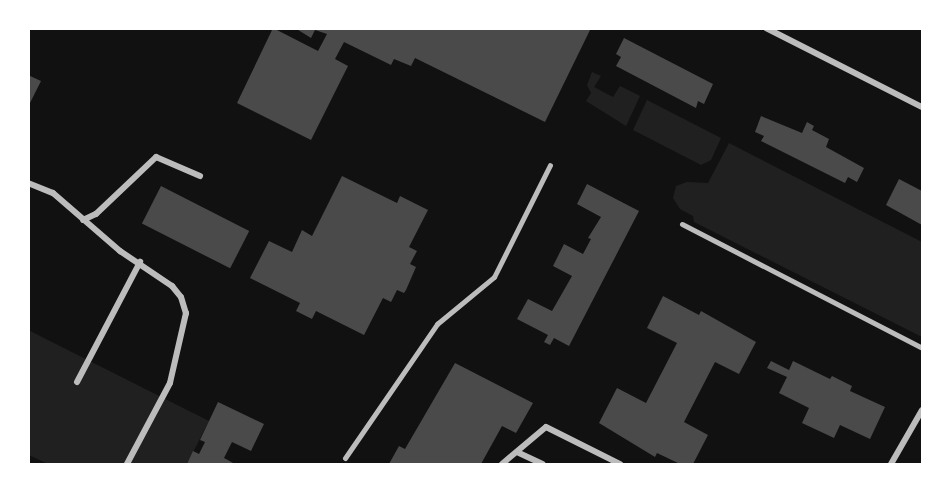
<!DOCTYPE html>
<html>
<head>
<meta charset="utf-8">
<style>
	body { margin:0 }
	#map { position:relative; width:951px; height:493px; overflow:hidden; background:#111; font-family:"Source Sans 3",sans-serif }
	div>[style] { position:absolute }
	.green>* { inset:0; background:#202020 }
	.building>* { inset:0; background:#4a4a4a; transform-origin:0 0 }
	.pedestrian>* { height:5px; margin:-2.5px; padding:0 2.5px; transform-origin:2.5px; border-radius:2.5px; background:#bcbcbc }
	.minor>* { height:6px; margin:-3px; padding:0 3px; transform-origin:3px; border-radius:3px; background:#bcbcbc }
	span { translate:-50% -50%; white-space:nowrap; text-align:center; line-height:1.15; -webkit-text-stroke:4.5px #fff; paint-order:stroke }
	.frame { position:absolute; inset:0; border:30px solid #fff; pointer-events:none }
</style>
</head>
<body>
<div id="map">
	<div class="green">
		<div style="clip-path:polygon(592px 72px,601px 76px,594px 87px,613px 97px,620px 86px,640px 96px,626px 126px,586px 101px,591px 93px,587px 85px)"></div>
		<div style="clip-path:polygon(647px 100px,721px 138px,711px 160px,701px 165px,633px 130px)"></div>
		<div style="clip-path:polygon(729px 143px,922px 242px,922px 337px,694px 222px,693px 216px,680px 209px,673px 198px,676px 186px,687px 182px,708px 183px)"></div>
		<div style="clip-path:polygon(28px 330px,209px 421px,187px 464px,48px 464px,29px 455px)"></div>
	</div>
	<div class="building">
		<div style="clip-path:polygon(273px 28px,318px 51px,327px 34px,315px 30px,311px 38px,295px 28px,591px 28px,545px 122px,415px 58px,411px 66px,394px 59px,391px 65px,344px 42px,335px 59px,348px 66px,311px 140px,237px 103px)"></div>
		<div style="clip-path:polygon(624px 38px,713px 84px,704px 104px,698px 101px,696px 108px,616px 66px,621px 57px,616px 54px)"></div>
		<div style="clip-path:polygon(28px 75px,41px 81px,28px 107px)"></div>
		<div style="clip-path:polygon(761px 116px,802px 133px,807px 122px,814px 126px,812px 130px,829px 139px,826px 147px,864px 168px,857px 182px,848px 177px,845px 183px,761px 141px,764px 136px,755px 132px)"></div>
		<div style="clip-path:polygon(342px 176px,397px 203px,400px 196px,428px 210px,409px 247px,417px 251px,410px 264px,416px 267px,406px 290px,404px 293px,397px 290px,391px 302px,383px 298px,364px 335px,316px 311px,312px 319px,296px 311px,300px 303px,250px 278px,269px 241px,292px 252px,302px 230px,312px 236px)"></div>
		<div style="clip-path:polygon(899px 179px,922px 191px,922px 225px,886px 205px)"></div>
		<div style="clip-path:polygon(587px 184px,639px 211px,569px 346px,554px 338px,550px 345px,544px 342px,548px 335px,517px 319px,528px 299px,552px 311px,572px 276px,553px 266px,564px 244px,583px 254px,591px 239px,588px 238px,601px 217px,577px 204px)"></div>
		<div style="left:161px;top:186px;width:99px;height:42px;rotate:27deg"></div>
		<div style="clip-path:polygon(663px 296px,699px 315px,701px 311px,756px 342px,739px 374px,715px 362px,684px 422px,708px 435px,693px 464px,680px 464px,657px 453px,655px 457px,599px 423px,617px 388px,646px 403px,677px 343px,647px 328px)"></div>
		<div style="clip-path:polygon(771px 361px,789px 370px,793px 361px,830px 379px,832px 376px,852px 386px,850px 391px,885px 407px,870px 439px,840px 425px,834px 438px,802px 423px,809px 408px,779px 393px,787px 377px,767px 368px)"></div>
		<div style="clip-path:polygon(455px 363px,533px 403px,516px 433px,502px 426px,481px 464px,389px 464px,399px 446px,405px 449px)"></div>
		<div style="clip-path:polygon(218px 402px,264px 424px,251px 451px,232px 442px,224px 458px,235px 464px,187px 464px,193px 451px,199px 454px,205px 442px,200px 440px)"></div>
	</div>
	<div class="pedestrian">
		<div style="left:682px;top:224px;width:270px;rotate:27.3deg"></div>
		<div style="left:345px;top:458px;width:163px;rotate:-55.5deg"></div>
		<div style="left:437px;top:324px;width:74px;rotate:-39.5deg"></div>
		<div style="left:494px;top:277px;width:125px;rotate:-63.4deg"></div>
	</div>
	<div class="minor">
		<div style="left:766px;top:28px;width:175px;rotate:26.9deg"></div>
		<div style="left:28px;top:183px;width:27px;rotate:22deg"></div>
		<div style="left:53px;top:193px;width:89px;rotate:40.9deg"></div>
		<div style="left:120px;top:251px;width:63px;rotate:33.9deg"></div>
		<div style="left:172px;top:286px;width:14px;rotate:51deg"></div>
		<div style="left:181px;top:297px;width:17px;rotate:73deg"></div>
		<div style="left:186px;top:313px;width:72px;rotate:102.9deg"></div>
		<div style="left:170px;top:383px;width:92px;rotate:118deg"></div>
		<div style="left:83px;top:220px;width:14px;rotate:-25deg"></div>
		<div style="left:96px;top:214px;width:83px;rotate:-43.5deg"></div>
		<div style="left:156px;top:157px;width:48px;rotate:23.4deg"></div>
		<div style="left:77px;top:382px;width:136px;rotate:-62.3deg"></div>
		<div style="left:519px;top:453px;width:26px;rotate:25deg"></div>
		<div style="left:502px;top:464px;width:57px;rotate:-40.1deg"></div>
		<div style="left:546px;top:427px;width:83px;rotate:26.6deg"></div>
		<div style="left:891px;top:464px;width:62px;rotate:-60.1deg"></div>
	</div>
	<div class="frame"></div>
</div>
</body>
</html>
